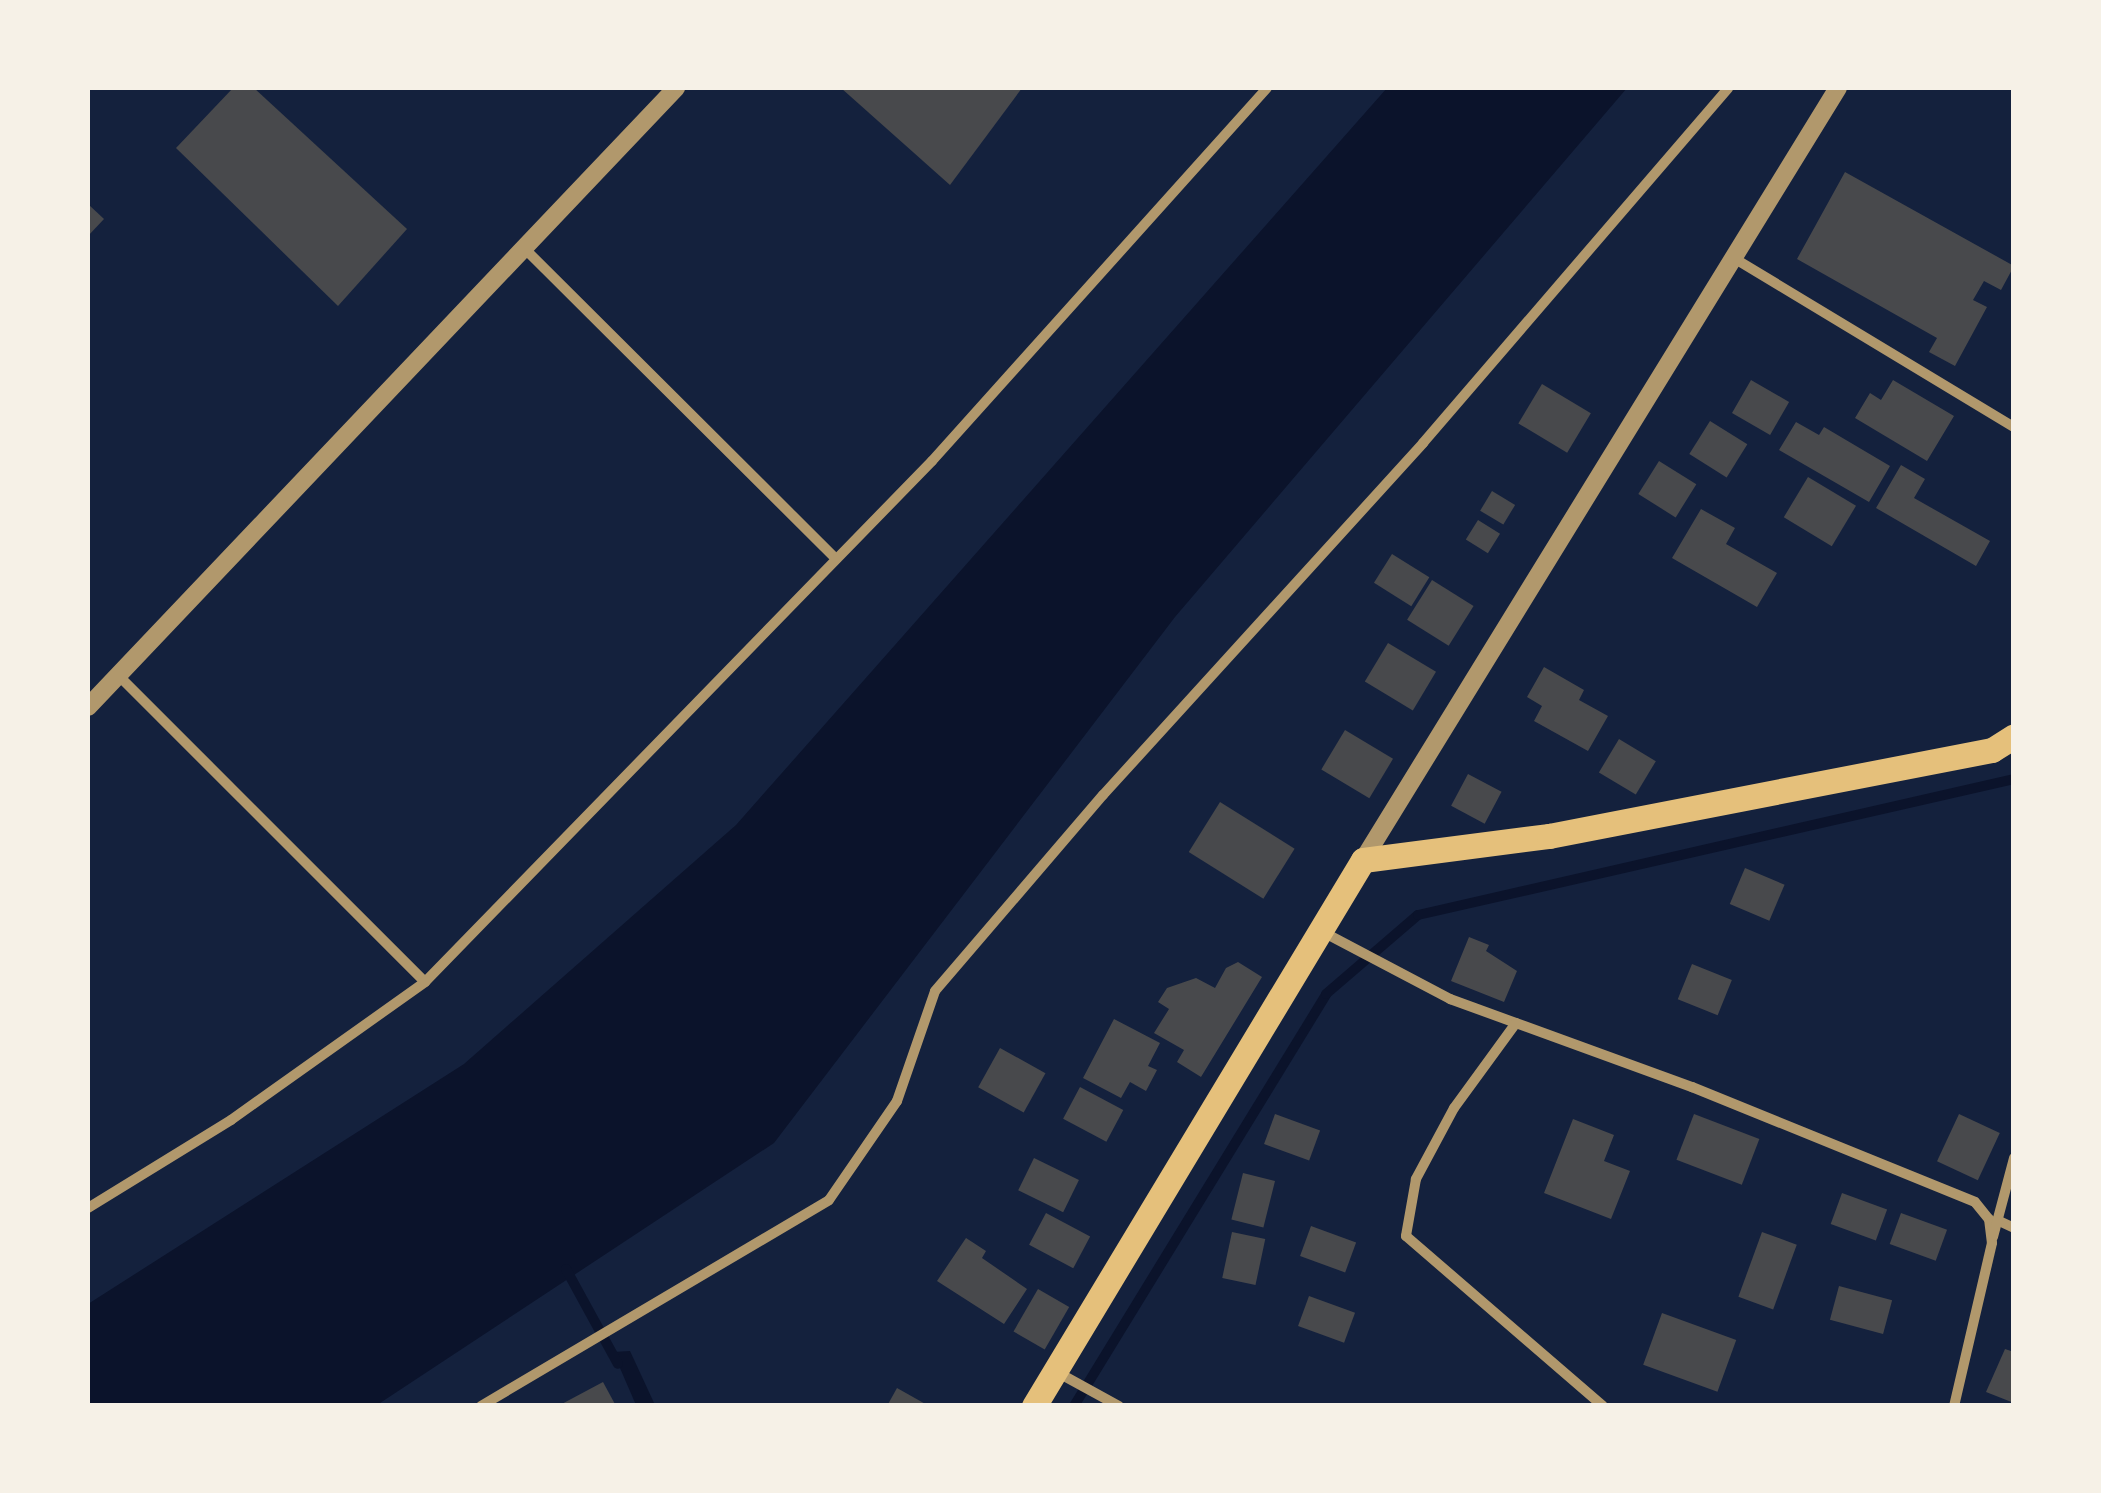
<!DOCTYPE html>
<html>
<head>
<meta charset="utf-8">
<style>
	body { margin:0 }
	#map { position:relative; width:2101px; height:1493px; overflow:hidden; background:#14213d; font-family:"Times New Roman",serif }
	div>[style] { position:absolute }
	.water>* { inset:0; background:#0b132b }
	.stream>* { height:10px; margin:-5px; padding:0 5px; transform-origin:5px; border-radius:5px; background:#0b132b }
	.building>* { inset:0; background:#48494c; transform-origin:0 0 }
	.minor>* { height:10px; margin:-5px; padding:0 5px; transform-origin:5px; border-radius:5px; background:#b1986c }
	.tertiary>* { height:18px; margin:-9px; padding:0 9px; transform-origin:9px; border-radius:9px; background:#b1986c }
	.primary>* { height:25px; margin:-12.5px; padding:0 12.5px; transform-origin:12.5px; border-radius:12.5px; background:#e5c07b }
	span { translate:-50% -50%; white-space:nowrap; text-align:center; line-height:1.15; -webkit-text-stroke:8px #f6f1e7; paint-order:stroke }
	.frame { position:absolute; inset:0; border:90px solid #f6f1e7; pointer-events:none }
</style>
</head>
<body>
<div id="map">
	<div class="water">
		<div style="clip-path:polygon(1387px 88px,1627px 88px,1175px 617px,774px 1143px,377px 1405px,88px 1405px,88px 1304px,464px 1064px,736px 825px)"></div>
		<div style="clip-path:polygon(630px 1351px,655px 1405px,636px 1405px,613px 1352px)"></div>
	</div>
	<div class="stream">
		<div style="left:566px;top:1269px;width:108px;rotate:61.3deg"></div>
		<div style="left:1074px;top:1406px;width:483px;rotate:-58.5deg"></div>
		<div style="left:1326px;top:994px;width:121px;rotate:-40.7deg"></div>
		<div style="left:1418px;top:915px;width:611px;rotate:-12.85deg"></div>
	</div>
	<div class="building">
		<div style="clip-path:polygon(233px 88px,254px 88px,407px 229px,338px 306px,176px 148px)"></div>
		<div style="clip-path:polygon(841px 88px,1022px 88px,950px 185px)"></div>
		<div style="clip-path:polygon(1845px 172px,2014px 266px,2001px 290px,1984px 281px,1973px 300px,1987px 307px,1955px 366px,1929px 352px,1937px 338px,1797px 259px)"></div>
		<div style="clip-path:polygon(88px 204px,104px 219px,88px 236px)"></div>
		<div style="left:1751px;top:380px;width:44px;height:38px;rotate:30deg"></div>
		<div style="clip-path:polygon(1893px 380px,1954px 416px,1927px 461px,1855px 418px,1870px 393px,1881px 400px)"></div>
		<div style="left:1542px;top:384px;width:57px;height:46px;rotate:31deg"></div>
		<div style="left:1710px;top:421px;width:44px;height:39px;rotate:32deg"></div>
		<div style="clip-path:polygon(1796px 422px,1819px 435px,1824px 427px,1890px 466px,1869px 502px,1779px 450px)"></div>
		<div style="left:1659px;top:461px;width:44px;height:39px;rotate:32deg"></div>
		<div style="clip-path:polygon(1901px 465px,1925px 479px,1914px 498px,1990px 541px,1976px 566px,1876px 508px)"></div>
		<div style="left:1808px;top:477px;width:56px;height:47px;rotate:31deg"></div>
		<div style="left:1492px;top:491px;width:27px;height:23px;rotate:31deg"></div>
		<div style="clip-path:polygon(1701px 509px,1735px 528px,1726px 544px,1777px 573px,1757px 607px,1672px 558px)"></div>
		<div style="left:1478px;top:520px;width:26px;height:23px;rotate:32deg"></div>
		<div style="left:1392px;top:554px;width:44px;height:34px;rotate:32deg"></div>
		<div style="left:1432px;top:580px;width:49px;height:47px;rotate:32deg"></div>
		<div style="left:1388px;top:643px;width:56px;height:45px;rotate:31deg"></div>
		<div style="clip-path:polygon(1544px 667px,1584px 690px,1579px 700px,1608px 716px,1588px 751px,1534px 721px,1542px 706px,1527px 697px)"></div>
		<div style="left:1345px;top:730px;width:56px;height:46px;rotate:31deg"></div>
		<div style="left:1619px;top:739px;width:43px;height:39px;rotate:31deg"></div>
		<div style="left:1468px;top:774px;width:38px;height:36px;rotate:28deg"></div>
		<div style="left:1220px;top:802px;width:88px;height:59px;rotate:32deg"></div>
		<div style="left:1745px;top:868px;width:43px;height:39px;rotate:23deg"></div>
		<div style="clip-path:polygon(1469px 937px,1489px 945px,1486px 951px,1517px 971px,1504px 1002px,1451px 981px)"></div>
		<div style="clip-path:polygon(1238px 962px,1262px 977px,1201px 1077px,1177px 1062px,1184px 1050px,1154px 1033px,1169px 1009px,1158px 1002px,1167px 988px,1196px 978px,1215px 988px,1226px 968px)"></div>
		<div style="left:1692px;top:964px;width:43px;height:38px;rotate:22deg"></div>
		<div style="clip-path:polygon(1114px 1019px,1160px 1043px,1148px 1066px,1157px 1070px,1146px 1091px,1130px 1082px,1121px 1098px,1083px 1078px)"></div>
		<div style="left:1000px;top:1048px;width:52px;height:45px;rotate:29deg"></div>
		<div style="left:1080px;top:1087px;width:49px;height:36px;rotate:28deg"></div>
		<div style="left:1275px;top:1114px;width:48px;height:32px;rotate:20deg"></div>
		<div style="left:1694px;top:1114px;width:70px;height:49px;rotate:21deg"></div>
		<div style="left:1959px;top:1114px;width:45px;height:52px;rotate:25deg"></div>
		<div style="clip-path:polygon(1573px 1119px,1614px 1135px,1604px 1161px,1630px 1171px,1611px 1219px,1544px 1193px)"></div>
		<div style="left:1034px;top:1158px;width:50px;height:36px;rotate:26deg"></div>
		<div style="left:1243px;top:1173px;width:33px;height:48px;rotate:14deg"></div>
		<div style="left:1842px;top:1193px;width:48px;height:33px;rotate:20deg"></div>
		<div style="left:1046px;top:1213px;width:50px;height:36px;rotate:28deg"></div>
		<div style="left:1901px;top:1213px;width:49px;height:33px;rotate:20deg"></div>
		<div style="left:1311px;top:1226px;width:48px;height:32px;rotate:20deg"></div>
		<div style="left:1232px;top:1232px;width:34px;height:47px;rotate:12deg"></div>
		<div style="left:1762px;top:1232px;width:37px;height:69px;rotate:20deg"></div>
		<div style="clip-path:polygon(966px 1238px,986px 1251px,982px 1258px,1027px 1289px,1004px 1324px,937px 1281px)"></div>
		<div style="left:1839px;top:1286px;width:55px;height:35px;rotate:15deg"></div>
		<div style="left:1038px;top:1289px;width:36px;height:49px;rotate:30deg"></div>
		<div style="left:1309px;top:1296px;width:49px;height:32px;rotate:20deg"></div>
		<div style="left:1662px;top:1313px;width:79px;height:55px;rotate:20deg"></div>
		<div style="clip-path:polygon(2005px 1349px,2014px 1352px,2014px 1403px,1986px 1392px)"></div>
		<div style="clip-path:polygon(603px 1382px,616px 1406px,558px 1406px)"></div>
		<div style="clip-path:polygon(897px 1388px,929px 1406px,887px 1406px)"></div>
	</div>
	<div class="minor">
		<div style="left:523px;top:247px;width:442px;rotate:44.9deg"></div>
		<div style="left:1732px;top:257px;width:329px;rotate:31.1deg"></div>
		<div style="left:118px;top:675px;width:434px;rotate:45deg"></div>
		<div style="left:1323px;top:932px;width:144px;rotate:27.8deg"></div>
		<div style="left:1450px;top:999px;width:258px;rotate:20deg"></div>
		<div style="left:1692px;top:1087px;width:305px;rotate:22.1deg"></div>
		<div style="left:1975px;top:1202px;width:22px;rotate:51deg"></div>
		<div style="left:1989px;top:1219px;width:24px;rotate:83deg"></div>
		<div style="left:1992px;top:1243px;width:167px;rotate:103.1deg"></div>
		<div style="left:1516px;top:1023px;width:105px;rotate:126.1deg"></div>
		<div style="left:1454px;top:1108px;width:81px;rotate:118.2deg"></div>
		<div style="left:1416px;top:1179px;width:58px;rotate:100deg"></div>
		<div style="left:1406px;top:1236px;width:260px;rotate:40.8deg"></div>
		<div style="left:88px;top:1208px;width:168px;rotate:-31.6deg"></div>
		<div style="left:231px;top:1120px;width:238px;rotate:-35.4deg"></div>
		<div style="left:425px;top:982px;width:727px;rotate:-45.78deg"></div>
		<div style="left:932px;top:461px;width:501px;rotate:-48.07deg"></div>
		<div style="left:1997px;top:1220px;width:19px;rotate:25deg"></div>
		<div style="left:1993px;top:1237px;width:82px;rotate:-75.1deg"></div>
		<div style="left:1055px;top:1371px;width:73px;rotate:28.7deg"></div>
		<div style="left:481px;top:1406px;width:404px;rotate:-30.6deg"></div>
		<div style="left:829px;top:1200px;width:120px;rotate:-55.5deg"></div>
		<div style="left:897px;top:1101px;width:116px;rotate:-70.9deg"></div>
		<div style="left:935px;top:991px;width:258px;rotate:-49.4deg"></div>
		<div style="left:1103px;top:795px;width:476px;rotate:-47.7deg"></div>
		<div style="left:1423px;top:443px;width:468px;rotate:-49.3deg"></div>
	</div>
	<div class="tertiary">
		<div style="left:88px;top:707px;width:854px;rotate:-46.47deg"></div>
		<div style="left:1363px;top:860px;width:906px;rotate:-58.4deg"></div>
	</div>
	<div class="primary">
		<div style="left:1034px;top:1406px;width:637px;rotate:-58.93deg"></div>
		<div style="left:1363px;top:860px;width:188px;rotate:-7.4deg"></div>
		<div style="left:1549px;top:836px;width:451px;rotate:-11deg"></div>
		<div style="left:1992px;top:750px;width:26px;rotate:-32deg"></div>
	</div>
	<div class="frame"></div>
</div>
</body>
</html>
